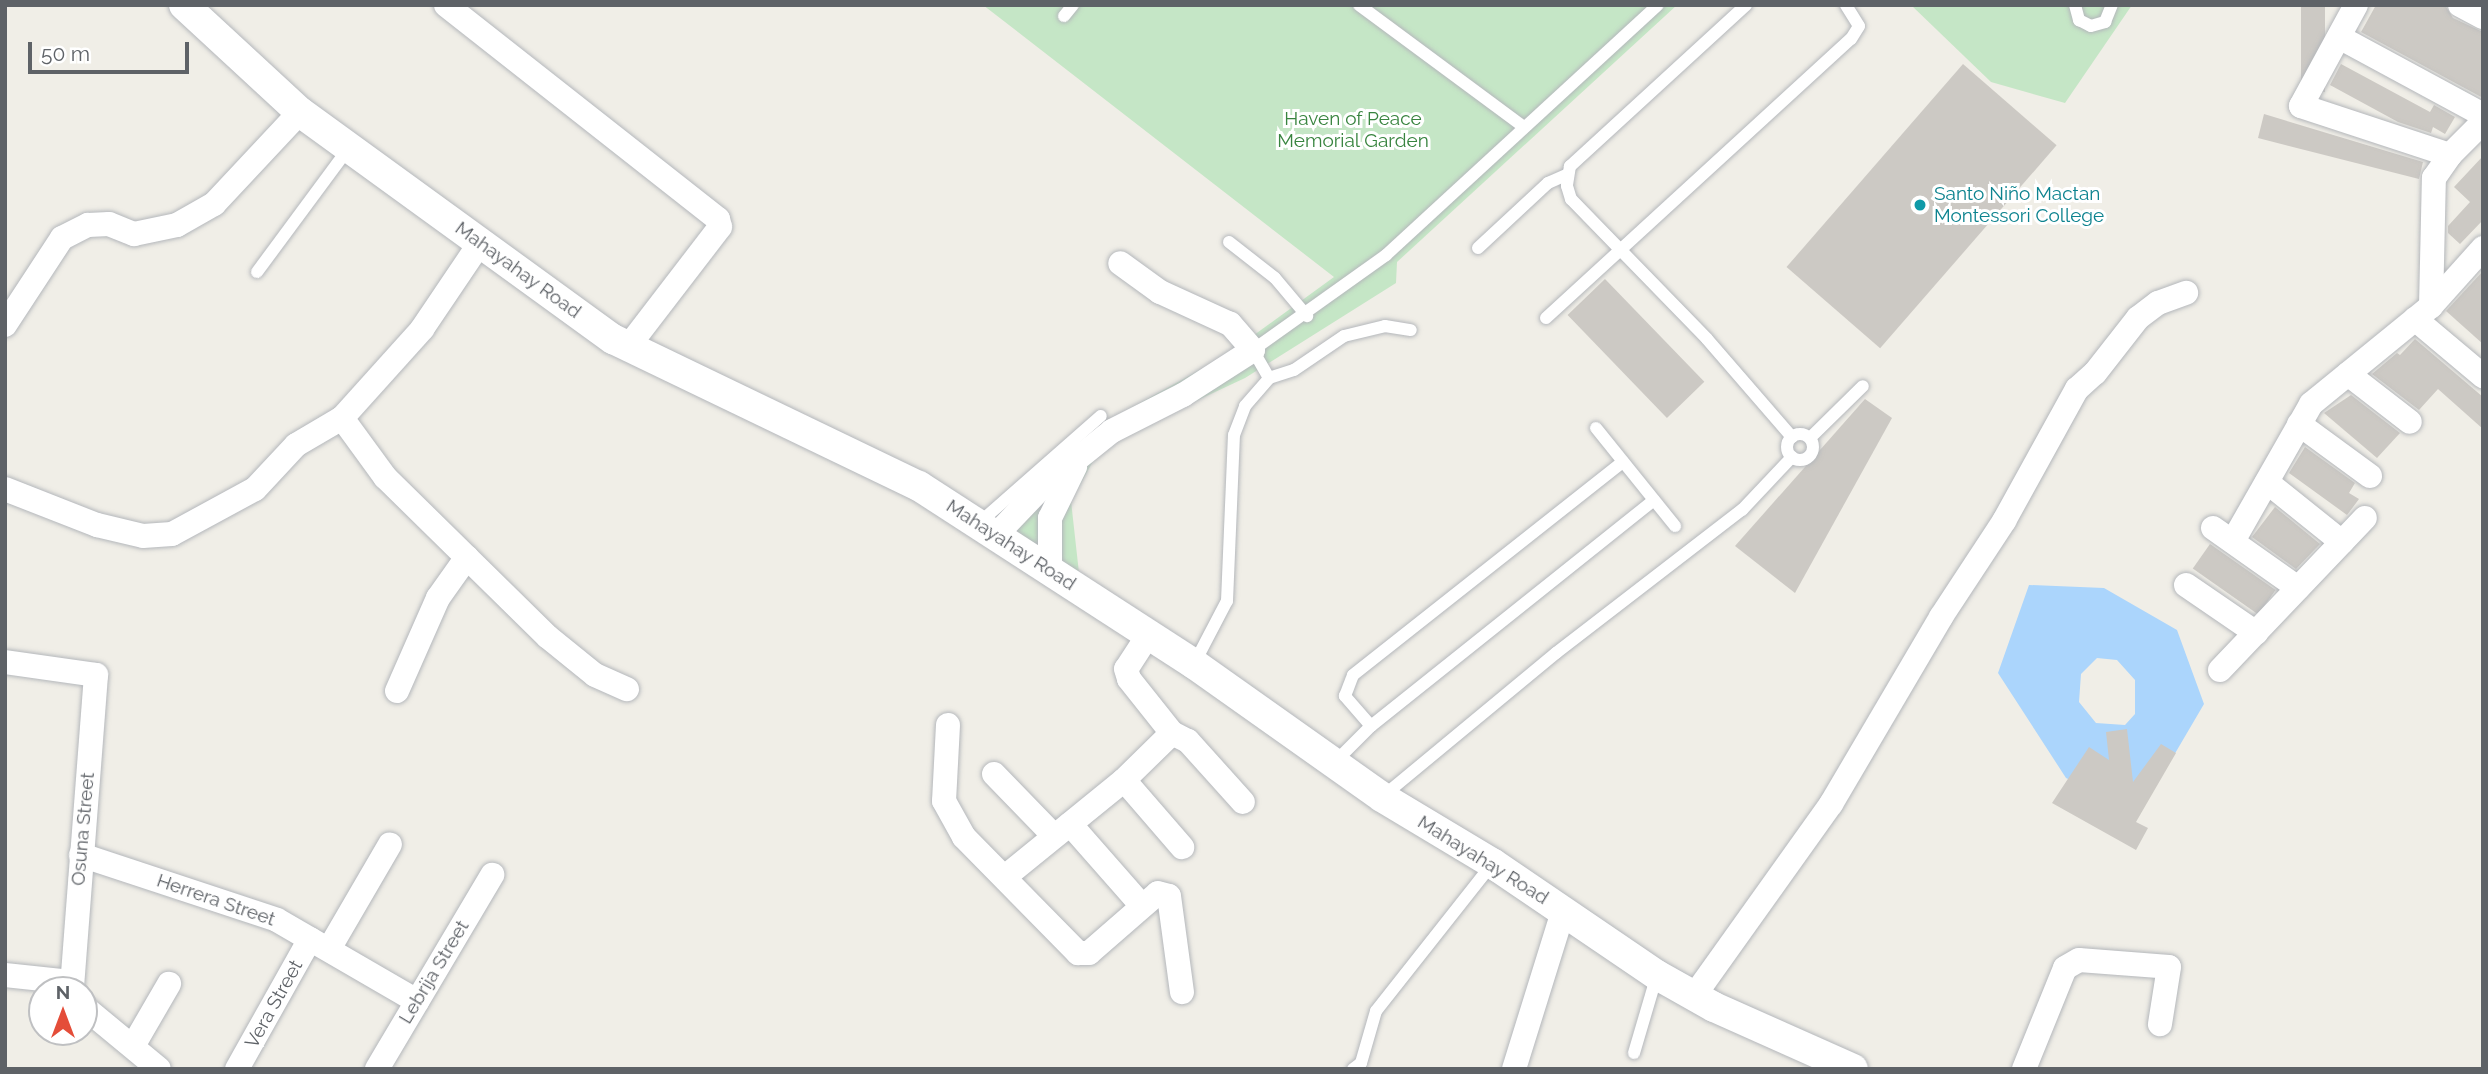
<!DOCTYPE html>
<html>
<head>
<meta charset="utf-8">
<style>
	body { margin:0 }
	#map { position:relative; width:2488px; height:1074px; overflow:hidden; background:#f0eee7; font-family:Raleway,sans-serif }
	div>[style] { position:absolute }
	.green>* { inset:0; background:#c5e6c6 }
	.water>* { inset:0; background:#abd5fc }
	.building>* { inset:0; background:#ccc9c4; transform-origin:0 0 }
	.roads { filter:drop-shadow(0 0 2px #b4b7bb) drop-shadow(0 0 2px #b4b7bb) }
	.service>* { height:12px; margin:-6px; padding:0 6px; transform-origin:6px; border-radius:6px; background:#fff }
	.service>.ring { margin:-6px; padding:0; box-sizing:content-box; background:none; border:12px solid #fff; border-radius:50% }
	.minor>* { height:24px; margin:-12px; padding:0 12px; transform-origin:12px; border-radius:12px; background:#fff }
	.tertiary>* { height:30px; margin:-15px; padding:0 15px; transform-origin:15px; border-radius:15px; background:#fff }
	.dots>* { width:19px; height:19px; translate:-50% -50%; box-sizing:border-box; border:4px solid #fff; border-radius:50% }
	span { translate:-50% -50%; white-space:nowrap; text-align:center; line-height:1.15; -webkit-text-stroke:6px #fff; paint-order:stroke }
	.park-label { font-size:19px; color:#38843f }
	.culture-label { font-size:19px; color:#0d838f }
	.left { translate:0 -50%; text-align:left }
	.street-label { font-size:19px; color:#5e6267 }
	.frame { position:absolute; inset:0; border:7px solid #5e6267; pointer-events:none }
	.north { position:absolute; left:28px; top:976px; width:70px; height:70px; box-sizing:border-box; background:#fff; border:2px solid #bfc0c2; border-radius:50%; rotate:0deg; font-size:19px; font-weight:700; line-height:28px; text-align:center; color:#5e6267 }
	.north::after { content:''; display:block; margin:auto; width:24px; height:32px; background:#e44d39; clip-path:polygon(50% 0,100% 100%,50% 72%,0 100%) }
	.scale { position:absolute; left:28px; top:42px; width:161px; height:32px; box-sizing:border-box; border:4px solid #5e6267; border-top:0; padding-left:9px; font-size:21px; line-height:24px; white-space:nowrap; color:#5e6267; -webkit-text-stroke:5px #fff; paint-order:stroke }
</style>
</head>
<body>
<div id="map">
	<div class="green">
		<div style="clip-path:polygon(983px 5px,1677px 5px,1397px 262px,1396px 283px,1245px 378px,1102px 445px,1071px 501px,1079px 573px,995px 518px,1068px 451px,1129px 409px,1225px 356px,1334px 277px)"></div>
		<div style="clip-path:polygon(1911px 5px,2132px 5px,2065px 103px,1991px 82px)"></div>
	</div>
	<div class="water">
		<div style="clip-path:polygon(evenodd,2029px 585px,2104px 588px,2177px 630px,2204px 704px,2143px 808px,2136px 812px,2066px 778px,1998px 673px,2029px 585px,2097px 658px,2117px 660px,2135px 680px,2135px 714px,2125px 725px,2096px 723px,2079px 702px,2081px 674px,2097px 658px)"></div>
	</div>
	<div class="building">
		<div style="left:2301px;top:5px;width:24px;height:87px"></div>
		<div style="clip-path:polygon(2376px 5px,2445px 5px,2453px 18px,2483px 32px,2483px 98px,2361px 32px)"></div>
		<div style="left:1963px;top:64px;width:124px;height:269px;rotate:41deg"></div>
		<div style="clip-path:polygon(2341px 64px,2430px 112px,2434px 105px,2455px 117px,2445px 134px,2433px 127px,2431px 133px,2398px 122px,2330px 85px)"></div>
		<div style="clip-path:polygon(2264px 114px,2423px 162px,2419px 179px,2258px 138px)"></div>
		<div style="clip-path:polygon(2483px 156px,2483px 220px,2460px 244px,2448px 233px,2448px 226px,2470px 202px,2454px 187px)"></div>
		<div style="clip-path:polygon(2483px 271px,2483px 344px,2446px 311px)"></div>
		<div style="left:1605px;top:279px;width:143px;height:52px;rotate:46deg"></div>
		<div style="clip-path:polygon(2415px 339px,2483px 397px,2483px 429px,2438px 389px,2419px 410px,2372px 374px,2397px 353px,2400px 355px)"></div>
		<div style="clip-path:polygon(2351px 395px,2400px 433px,2377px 458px,2324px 413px)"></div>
		<div style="clip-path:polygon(1865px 399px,1892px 418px,1795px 593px,1735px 546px)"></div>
		<div style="clip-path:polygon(2305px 447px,2355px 483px,2349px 493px,2359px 499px,2347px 515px,2289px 473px)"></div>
		<div style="clip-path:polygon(2275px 507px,2320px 544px,2296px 569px,2252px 537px)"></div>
		<div style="left:2210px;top:544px;width:80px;height:30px;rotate:35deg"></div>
		<div style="clip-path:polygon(2127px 729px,2133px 782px,2161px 744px,2176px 753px,2136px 822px,2148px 828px,2136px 850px,2052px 803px,2089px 747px,2109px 760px,2106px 732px)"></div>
	</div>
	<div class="roads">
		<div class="service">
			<div style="left:1359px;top:5px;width:205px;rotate:36.5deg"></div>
			<div style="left:1746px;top:5px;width:239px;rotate:137.5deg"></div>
			<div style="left:1570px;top:166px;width:20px;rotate:99deg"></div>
			<div style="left:1567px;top:186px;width:14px;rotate:73deg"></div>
			<div style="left:1571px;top:199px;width:195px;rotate:45.8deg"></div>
			<div style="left:1707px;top:339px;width:130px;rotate:49.1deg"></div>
			<div style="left:2075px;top:5px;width:16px;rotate:75deg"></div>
			<div style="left:2079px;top:20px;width:13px;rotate:27deg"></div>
			<div style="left:2091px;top:26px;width:15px;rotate:-16deg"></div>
			<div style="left:2105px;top:22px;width:18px;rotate:-68deg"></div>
			<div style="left:1064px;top:16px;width:14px;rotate:-51deg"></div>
			<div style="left:1229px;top:242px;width:58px;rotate:38deg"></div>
			<div style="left:1275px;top:278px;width:50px;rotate:49.9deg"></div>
			<div style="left:1478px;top:248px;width:96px;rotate:-42.9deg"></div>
			<div style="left:1548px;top:183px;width:20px;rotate:-24deg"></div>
			<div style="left:257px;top:272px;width:153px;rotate:-53.5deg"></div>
			<div style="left:1546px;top:318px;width:413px;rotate:-42.5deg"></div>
			<div style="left:1851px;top:39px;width:15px;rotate:-58deg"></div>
			<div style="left:1859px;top:26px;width:25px;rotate:-122deg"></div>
			<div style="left:1269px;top:378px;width:26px;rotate:-18deg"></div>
			<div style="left:1294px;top:370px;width:60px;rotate:-34.2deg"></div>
			<div style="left:1344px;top:336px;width:42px;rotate:-13.7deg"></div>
			<div style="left:1385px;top:326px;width:26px;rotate:9deg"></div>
			<div style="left:1596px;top:428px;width:126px;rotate:51.1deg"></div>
			<div class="ring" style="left:1787px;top:434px;width:14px;height:14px"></div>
			<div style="left:1810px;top:438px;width:74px;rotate:-44.5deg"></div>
			<div style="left:979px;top:523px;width:162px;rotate:-41.3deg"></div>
			<div style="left:1194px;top:664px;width:71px;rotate:-62.4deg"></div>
			<div style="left:1227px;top:601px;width:166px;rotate:-87.6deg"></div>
			<div style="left:1234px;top:435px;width:31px;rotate:-69deg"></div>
			<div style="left:1245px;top:406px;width:37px;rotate:-49deg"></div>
			<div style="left:1269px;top:378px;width:32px;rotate:-120deg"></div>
			<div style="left:1253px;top:350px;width:163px;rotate:-35.5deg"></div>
			<div style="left:1386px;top:255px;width:369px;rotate:-42.6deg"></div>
			<div style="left:1371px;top:726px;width:40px;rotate:-131deg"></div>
			<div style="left:1345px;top:696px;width:22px;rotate:-69deg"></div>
			<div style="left:1353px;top:675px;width:344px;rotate:-38.3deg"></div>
			<div style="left:1333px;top:764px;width:54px;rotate:-45deg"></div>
			<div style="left:1371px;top:726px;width:362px;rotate:-38.6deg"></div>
			<div style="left:1382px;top:797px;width:226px;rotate:-39.6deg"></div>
			<div style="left:1556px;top:653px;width:235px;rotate:-37.6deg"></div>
			<div style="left:1742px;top:510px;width:73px;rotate:-46.7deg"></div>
			<div style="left:1634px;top:1053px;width:81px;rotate:-73.6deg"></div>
			<div style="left:1353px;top:1069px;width:10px;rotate:-37deg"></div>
			<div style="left:1361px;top:1063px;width:54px;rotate:-73.9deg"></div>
			<div style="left:1376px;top:1011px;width:187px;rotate:-51.7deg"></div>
		</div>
		<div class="minor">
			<div style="left:446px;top:5px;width:346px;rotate:38.2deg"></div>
			<div style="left:718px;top:219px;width:8px;rotate:76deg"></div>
			<div style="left:720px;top:227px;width:151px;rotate:127.5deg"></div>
			<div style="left:2356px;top:5px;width:115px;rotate:118.6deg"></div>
			<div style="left:2301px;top:106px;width:157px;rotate:18.2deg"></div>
			<div style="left:2450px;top:155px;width:47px;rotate:-45deg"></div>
			<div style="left:2460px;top:5px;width:26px;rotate:28deg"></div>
			<div style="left:2339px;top:37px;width:164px;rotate:28.4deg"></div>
			<div style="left:2431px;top:306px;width:128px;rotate:-88.7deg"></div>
			<div style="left:2434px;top:178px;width:28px;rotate:-55deg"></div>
			<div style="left:2415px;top:319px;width:89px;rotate:40deg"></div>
			<div style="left:5px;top:325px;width:104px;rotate:-56.8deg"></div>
			<div style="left:62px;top:238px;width:29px;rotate:-27deg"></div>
			<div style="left:88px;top:225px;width:21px;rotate:-3deg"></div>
			<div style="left:109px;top:224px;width:27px;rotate:22deg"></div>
			<div style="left:134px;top:234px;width:44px;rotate:-11.8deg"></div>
			<div style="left:177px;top:225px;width:43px;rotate:-29.6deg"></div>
			<div style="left:214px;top:204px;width:126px;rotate:-46.9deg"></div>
			<div style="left:2348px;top:374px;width:78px;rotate:37.7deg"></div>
			<div style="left:342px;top:418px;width:73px;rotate:53.9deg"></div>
			<div style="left:385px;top:477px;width:228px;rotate:44.5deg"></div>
			<div style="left:548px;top:637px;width:60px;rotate:39deg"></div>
			<div style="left:595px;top:675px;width:35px;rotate:24deg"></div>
			<div style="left:2299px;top:424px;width:88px;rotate:36.2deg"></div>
			<div style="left:2267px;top:482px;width:96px;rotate:38.7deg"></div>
			<div style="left:5px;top:489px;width:99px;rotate:21.4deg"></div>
			<div style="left:97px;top:525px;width:47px;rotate:13.4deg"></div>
			<div style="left:143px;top:536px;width:29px;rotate:-4deg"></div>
			<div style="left:172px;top:534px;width:94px;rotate:-28.5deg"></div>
			<div style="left:255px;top:489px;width:60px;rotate:-47deg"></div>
			<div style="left:296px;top:445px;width:53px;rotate:-30.4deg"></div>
			<div style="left:342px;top:418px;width:120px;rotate:-48deg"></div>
			<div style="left:422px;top:329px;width:104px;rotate:-56deg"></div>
			<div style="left:2213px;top:528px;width:104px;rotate:35.2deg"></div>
			<div style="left:997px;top:534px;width:64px;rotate:-46.3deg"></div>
			<div style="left:1041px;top:488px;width:91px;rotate:-38.8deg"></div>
			<div style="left:1112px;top:431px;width:80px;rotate:-26.9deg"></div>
			<div style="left:1183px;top:395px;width:83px;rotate:-32.7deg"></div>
			<div style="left:1253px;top:350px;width:35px;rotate:-131deg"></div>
			<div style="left:1230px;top:324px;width:77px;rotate:-155.4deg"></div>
			<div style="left:1160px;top:292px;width:49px;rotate:-144.1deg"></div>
			<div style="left:2233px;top:541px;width:158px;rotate:-60.3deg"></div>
			<div style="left:2311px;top:404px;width:155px;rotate:-39.2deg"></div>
			<div style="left:2431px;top:306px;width:78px;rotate:-48.1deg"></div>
			<div style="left:1050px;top:570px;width:52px;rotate:-90deg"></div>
			<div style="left:1050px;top:518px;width:57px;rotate:-63.9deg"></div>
			<div style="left:2186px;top:585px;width:85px;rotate:34.4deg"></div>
			<div style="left:1147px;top:637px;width:38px;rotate:123deg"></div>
			<div style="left:1126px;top:669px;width:10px;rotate:73deg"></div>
			<div style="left:1129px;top:679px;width:69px;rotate:51.5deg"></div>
			<div style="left:1172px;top:733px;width:18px;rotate:27deg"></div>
			<div style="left:1188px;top:741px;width:82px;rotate:48deg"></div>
			<div style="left:5px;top:662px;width:92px;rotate:8.1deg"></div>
			<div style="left:96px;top:675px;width:316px;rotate:94.4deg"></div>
			<div style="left:2220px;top:670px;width:210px;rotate:-46.4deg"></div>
			<div style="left:397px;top:691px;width:102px;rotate:-66.2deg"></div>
			<div style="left:438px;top:598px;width:50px;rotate:-54.7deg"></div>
			<div style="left:948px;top:725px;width:76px;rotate:93deg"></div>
			<div style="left:944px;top:801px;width:41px;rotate:60.9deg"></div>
			<div style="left:964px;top:837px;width:163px;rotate:45.5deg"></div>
			<div style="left:1078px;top:953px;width:11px"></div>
			<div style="left:1089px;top:953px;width:91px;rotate:-41deg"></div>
			<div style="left:1158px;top:893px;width:11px;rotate:15deg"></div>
			<div style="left:1169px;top:896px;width:97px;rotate:82.3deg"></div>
			<div style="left:994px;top:774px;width:86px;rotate:45.9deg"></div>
			<div style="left:1124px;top:780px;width:89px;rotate:49.1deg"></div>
			<div style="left:1070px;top:824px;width:109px;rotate:48.7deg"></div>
			<div style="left:81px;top:855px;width:206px;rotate:18.3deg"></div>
			<div style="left:277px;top:920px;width:162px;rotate:30.1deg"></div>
			<div style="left:1006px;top:876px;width:152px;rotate:-39.1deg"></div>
			<div style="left:1124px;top:780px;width:67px;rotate:-44.4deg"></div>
			<div style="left:329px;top:949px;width:121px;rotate:-59.8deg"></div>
			<div style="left:5px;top:975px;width:66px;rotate:6.1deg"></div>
			<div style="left:1694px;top:996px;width:236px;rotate:-54.5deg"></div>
			<div style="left:1831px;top:804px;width:217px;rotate:-59.5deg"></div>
			<div style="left:1941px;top:617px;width:115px;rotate:-56.7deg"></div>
			<div style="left:2004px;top:521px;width:151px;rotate:-61.1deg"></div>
			<div style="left:2077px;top:389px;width:24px;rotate:-42deg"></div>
			<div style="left:2095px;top:373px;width:70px;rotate:-52deg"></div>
			<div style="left:2138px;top:318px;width:25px;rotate:-37deg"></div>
			<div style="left:2158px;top:303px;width:30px;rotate:-20deg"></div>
			<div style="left:84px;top:1007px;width:97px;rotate:39.6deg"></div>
			<div style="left:133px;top:1046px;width:72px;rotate:-59.9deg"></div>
			<div style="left:237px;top:1069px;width:149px;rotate:-60.7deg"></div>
			<div style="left:377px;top:1069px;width:226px;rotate:-59.3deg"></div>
			<div style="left:1514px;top:1069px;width:164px;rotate:-72.7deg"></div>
			<div style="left:2024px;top:1069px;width:109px;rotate:-67.9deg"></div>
			<div style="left:2065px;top:968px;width:16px;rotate:-30deg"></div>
			<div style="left:2079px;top:960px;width:90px;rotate:4.4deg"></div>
			<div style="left:2169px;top:967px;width:58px;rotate:99deg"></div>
		</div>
		<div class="tertiary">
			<div style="left:184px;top:5px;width:158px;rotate:42.7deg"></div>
			<div style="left:300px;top:112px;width:387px;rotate:36deg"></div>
			<div style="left:613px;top:339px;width:339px;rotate:25.7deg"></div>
			<div style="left:919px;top:486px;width:328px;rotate:32.9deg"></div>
			<div style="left:1194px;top:664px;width:230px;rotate:35.3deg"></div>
			<div style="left:1382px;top:797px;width:128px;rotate:31deg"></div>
			<div style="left:1492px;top:863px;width:199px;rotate:34.2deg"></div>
			<div style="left:1657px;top:975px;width:65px;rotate:29.3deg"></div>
			<div style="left:1714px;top:1007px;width:152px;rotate:24deg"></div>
		</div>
	</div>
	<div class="dots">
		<div style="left:1920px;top:205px;background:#0f9aa8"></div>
	</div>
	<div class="park-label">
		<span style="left:1353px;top:130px">Haven of Peace<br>Memorial Garden</span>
	</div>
	<div class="culture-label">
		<span class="left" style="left:1934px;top:205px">Santo Niño Mactan<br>Montessori College</span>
	</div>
	<div class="street-label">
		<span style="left:518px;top:270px;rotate:36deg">Mahayahay Road</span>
		<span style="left:1011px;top:545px;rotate:33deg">Mahayahay Road</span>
		<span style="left:83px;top:829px;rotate:-85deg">Osuna Street</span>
		<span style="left:1483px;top:860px;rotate:32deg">Mahayahay Road</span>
		<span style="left:216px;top:900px;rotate:19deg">Herrera Street</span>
		<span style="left:434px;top:972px;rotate:-59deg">Lebrija Street</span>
		<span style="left:274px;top:1004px;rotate:-61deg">Vera Street</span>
	</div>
	<div class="frame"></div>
	<div class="north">N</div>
	<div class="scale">50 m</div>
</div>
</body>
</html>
